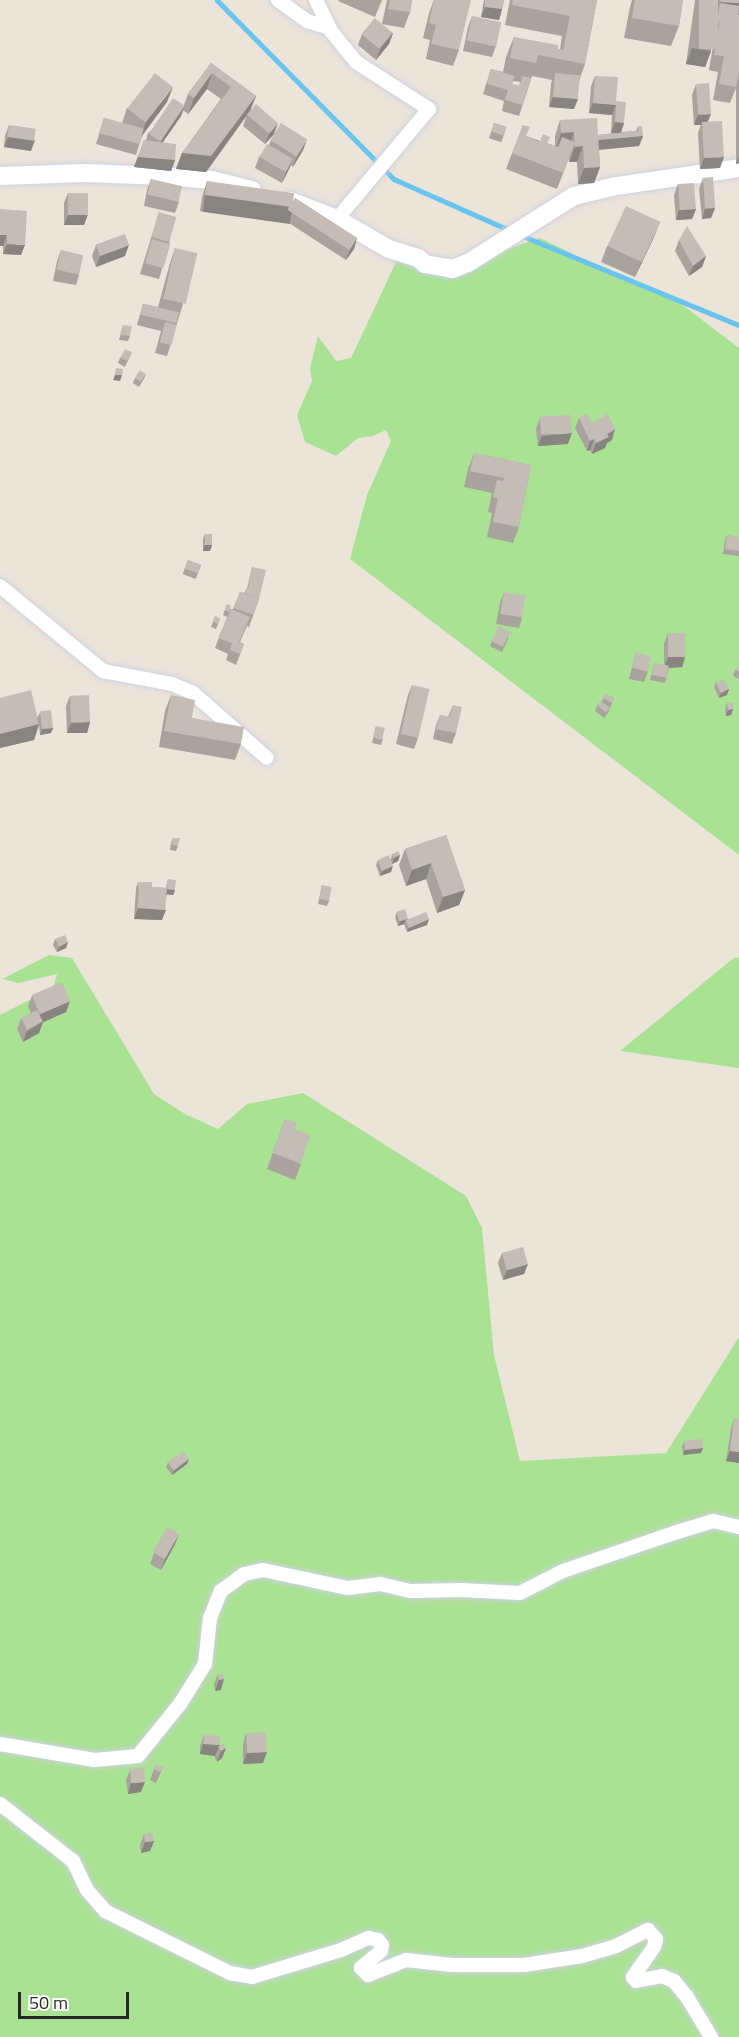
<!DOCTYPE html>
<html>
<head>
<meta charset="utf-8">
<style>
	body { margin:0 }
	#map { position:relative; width:739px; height:2037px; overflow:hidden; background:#eae4d9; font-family:"Titillium Web",sans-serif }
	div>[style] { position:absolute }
	.green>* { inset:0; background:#aae294 }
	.stream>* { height:4.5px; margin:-2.25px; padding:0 2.25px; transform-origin:2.25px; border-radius:2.25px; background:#69c4ef }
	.roads { filter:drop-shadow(0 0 2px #ced1e1) drop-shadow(0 0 2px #ced1e1) }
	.street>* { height:14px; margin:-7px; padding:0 7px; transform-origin:7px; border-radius:7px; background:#fff }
	.secondary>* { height:18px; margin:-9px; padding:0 9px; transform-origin:9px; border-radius:9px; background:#fff }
	.wall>* { inset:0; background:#a8a39d; transform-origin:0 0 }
	.shaded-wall>* { inset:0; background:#88847f; transform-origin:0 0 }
	.building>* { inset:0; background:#c3bdb6; transform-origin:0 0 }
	span { translate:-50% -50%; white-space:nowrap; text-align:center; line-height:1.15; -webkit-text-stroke:4.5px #fff; paint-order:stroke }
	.scale { position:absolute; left:18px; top:1992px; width:111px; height:27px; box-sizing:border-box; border:3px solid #282828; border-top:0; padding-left:8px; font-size:18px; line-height:21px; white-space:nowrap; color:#282828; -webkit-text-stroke:4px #fff; paint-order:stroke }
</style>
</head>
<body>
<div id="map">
	<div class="green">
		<div style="clip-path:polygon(540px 238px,610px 272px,672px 297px,739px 348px,739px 855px,350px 559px,367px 495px,391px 441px,386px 430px,373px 436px,358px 438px,336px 456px,305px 442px,297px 415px,312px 381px,310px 368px,318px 336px,336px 361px,351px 358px,398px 258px,468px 263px)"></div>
		<div style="clip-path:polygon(49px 955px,72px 958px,154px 1094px,185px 1114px,218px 1129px,247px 1104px,303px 1093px,466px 1196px,482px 1228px,494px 1355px,520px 1461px,666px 1453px,739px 1337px,739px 2037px,0 2037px,0 1015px,53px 988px,57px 974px,18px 983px,2px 979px)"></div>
		<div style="clip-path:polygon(735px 957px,739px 958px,739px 1068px,620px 1051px)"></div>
	</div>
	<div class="stream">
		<div style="left:217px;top:0;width:252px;rotate:45.3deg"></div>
		<div style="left:394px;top:179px;width:126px;rotate:23.9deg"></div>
		<div style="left:523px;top:236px;width:234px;rotate:22.4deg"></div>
	</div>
	<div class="roads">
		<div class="street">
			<div style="left:278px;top:0;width:36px;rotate:36deg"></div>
			<div style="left:307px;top:21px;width:24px;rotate:17deg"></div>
			<div style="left:316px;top:0;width:34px;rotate:64deg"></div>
			<div style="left:331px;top:31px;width:40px;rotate:51deg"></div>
			<div style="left:356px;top:62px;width:87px;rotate:32.8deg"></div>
			<div style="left:429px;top:109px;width:143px;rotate:129.9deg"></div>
			<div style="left:0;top:586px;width:134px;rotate:39.5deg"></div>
			<div style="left:103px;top:671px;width:70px;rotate:10.7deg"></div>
			<div style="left:172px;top:684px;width:23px;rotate:23deg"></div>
			<div style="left:193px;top:693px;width:98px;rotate:41.3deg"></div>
			<div style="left:0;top:1744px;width:96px;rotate:9.6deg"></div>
			<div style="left:95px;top:1760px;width:43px;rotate:-5.3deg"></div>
			<div style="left:138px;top:1756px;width:67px;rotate:-51.1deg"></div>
			<div style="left:180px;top:1704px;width:47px;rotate:-58deg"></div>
			<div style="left:205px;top:1664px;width:46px;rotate:-83.8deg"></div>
			<div style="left:210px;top:1618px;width:29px;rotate:-68deg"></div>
			<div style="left:221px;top:1591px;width:29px;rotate:-36deg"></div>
			<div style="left:244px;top:1574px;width:19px;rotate:-12deg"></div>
			<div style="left:263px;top:1570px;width:87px;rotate:12deg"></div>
			<div style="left:348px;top:1588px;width:32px;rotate:-7deg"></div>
			<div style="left:380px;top:1584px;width:31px;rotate:13deg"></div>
			<div style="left:410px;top:1591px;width:51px;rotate:-1.1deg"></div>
			<div style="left:461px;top:1590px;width:59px;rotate:2.9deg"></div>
			<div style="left:520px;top:1593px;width:48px;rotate:-27.1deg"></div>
			<div style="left:563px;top:1571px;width:117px;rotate:-18.9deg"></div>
			<div style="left:674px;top:1533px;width:41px;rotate:-17.1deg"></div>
			<div style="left:713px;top:1521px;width:27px;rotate:13deg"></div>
			<div style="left:0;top:1804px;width:93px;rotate:38deg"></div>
			<div style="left:73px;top:1861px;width:32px;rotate:64deg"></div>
			<div style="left:87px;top:1890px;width:28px;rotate:49deg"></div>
			<div style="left:105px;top:1911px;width:140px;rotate:26.4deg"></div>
			<div style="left:230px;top:1973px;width:22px;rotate:10deg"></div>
			<div style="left:252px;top:1977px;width:93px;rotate:-16.9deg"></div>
			<div style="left:341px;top:1950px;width:30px;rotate:-24deg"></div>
			<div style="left:368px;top:1938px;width:10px;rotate:11deg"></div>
			<div style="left:378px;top:1940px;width:6px;rotate:51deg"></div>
			<div style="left:382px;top:1945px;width:6px;rotate:99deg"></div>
			<div style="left:381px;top:1951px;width:26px;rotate:140deg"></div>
			<div style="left:361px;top:1968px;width:10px;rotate:45deg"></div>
			<div style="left:368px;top:1975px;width:41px;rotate:-21.5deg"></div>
			<div style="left:406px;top:1960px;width:46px;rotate:6.2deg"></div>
			<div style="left:452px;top:1965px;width:72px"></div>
			<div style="left:524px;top:1965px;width:59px;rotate:-8.8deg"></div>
			<div style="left:582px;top:1956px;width:35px;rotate:-16deg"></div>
			<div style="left:616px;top:1946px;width:36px;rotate:-27deg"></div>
			<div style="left:648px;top:1930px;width:12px;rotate:48deg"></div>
			<div style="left:656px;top:1939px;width:8px;rotate:104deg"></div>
			<div style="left:654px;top:1947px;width:37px;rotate:125deg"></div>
			<div style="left:633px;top:1977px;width:5px;rotate:53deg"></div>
			<div style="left:636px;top:1981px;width:26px;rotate:-11deg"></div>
			<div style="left:662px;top:1976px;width:13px;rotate:23deg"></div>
			<div style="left:674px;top:1981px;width:21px;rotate:51deg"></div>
			<div style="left:687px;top:1997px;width:47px;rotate:59deg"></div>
		</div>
		<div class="secondary">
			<div style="left:0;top:176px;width:84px;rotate:-2deg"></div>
			<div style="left:84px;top:173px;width:80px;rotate:2.1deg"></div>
			<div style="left:164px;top:176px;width:48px;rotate:4.8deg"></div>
			<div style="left:212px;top:180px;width:41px;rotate:14deg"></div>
			<div style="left:290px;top:201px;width:50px;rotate:21deg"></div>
			<div style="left:337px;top:219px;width:60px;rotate:30deg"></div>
			<div style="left:389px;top:249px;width:30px;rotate:17deg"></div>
			<div style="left:418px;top:258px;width:9px;rotate:41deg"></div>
			<div style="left:425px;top:264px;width:27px;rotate:10deg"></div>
			<div style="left:452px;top:269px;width:17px;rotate:-21deg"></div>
			<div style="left:468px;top:263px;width:125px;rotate:-32.3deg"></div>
			<div style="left:574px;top:196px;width:43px;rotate:-13.4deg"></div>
			<div style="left:616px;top:186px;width:124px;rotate:-8.3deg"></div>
		</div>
	</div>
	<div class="wall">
		<div style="clip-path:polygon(339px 0,382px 0,375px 17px,338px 1px)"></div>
		<div style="clip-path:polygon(387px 0,412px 0,410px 12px,404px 28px,382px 24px)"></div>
		<div style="clip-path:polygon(434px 0,459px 50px,453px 66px,426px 59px,430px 40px,423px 38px,429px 13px)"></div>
		<div style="clip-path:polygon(484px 0,504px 0,502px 9px,499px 20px,481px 17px)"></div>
		<div style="clip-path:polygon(evenodd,510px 0,597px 0,585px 64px,580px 78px,574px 109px,549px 107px,551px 84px,552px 80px,532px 76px,519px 116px,502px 111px,504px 101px,483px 94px,491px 69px,503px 72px,506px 57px,514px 37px,560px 50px,562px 36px,505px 25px,510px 0,513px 81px,520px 82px,519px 86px,512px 84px,513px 81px)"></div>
		<div style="clip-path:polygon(632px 0,683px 0,679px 26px,671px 46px,624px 38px,630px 7px)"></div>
		<div style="clip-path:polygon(695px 0,739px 0,739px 163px,736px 164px,736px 88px,730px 103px,713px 100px,718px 72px,709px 70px,715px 34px,714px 33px,711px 51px,705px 67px,686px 64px)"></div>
		<div style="clip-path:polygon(472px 16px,496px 46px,492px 57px,463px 51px,468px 27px)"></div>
		<div style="clip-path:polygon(393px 33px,389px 44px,376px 60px,358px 45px,362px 34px)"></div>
		<div style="clip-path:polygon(211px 63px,256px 96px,250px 111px,274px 134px,265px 144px,243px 126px,247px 115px,206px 172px,176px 169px,182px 153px,221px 99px,207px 89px,188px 114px,183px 110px,181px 116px,163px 142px,175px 160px,171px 171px,134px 167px,144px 140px,146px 140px,148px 133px,184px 105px,188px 94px)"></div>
		<div style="clip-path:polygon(595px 76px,616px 101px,624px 123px,621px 132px,636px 131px,638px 126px,643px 136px,639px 146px,599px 150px,600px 167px,594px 183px,578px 184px,577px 162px,569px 162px,569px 158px,557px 189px,506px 169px,523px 125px,526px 136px,555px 146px,555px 136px,560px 120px,598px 135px,615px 133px,611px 133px,612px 115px,589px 113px,591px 86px)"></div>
		<div style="clip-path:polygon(696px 84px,708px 122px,720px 168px,700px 169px,698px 133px,701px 125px,694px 125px,692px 95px)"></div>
		<div style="clip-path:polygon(167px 102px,142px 136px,136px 155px,96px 144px,104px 118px,122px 123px,127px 108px)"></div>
		<div style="left:494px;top:123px;width:13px;height:16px;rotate:18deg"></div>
		<div style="clip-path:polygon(9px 125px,31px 151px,4px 147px,5px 136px)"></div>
		<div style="clip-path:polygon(307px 139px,303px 150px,293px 167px,291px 165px,282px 183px,255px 168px,259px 157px,269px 145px,271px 140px)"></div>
		<div style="clip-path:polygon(703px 178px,715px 208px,711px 218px,702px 219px,699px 189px)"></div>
		<div style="clip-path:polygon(151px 179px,179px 202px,175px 213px,144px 206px,147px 190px)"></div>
		<div style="clip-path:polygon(207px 181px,293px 205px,295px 198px,357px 238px,354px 249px,346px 260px,289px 223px,291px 211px,287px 223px,200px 211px,202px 197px)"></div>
		<div style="clip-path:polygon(678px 184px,696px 209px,692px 219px,676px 220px,674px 195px)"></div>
		<div style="clip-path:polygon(68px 193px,88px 214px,84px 225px,64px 225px,64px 203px)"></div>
		<div style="clip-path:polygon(0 209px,21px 255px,3px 254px,3px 246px)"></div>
		<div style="clip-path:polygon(159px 212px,170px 241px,159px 279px,140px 274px)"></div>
		<div style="clip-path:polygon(654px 237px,635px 277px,601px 262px,607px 246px)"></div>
		<div style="clip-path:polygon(679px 240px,706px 256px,702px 267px,689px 276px,675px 251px)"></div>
		<div style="clip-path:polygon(96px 245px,125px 256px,96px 267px,92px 256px)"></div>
		<div style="clip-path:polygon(175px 248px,183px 304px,167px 356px,155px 353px,161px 331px,137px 325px,143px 304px,158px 307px,170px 263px)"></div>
		<div style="clip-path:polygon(61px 250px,79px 275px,76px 285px,53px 281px,57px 261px)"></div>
		<div style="clip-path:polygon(123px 325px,130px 336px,128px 341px,119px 340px)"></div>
		<div style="clip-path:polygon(132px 352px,125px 367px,118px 363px,120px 358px)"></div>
		<div style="clip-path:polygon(146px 374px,144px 379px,139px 387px,133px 383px,135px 378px)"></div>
		<div style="clip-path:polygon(540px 418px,568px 444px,538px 446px,536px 429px)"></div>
		<div style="clip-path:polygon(579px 418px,592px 423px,612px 440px,607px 443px,605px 448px,592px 454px,590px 450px,587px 451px,575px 428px)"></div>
		<div style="clip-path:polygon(474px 453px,531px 465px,519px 527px,513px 543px,487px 537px,492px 513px,488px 512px,492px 493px,464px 487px,468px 469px)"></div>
		<div style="clip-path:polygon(205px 534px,212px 545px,210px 551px,203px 551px,203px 539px)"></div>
		<div style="clip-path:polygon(727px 535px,739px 537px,739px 556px,723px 554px,725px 540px)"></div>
		<div style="left:188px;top:560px;width:14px;height:15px;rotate:21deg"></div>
		<div style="clip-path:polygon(252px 567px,259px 599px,249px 627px,247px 626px,240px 642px,244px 644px,236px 665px,226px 660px,228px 654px,215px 648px,227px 617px,223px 615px,227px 604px,230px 609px,233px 609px,240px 592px,244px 593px,247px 589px)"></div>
		<div style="clip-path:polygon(504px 592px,522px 618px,519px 628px,496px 624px,500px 603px)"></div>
		<div style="clip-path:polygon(215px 616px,220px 619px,216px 629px,211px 627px)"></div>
		<div style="clip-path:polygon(668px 633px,685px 657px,682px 667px,669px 668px,665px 683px,650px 680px,654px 663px,664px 665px,664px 644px)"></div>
		<div style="clip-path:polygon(509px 637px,502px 652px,490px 646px,492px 641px)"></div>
		<div style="clip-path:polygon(636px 652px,648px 672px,644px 682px,629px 679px)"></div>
		<div style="clip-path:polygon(739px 666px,739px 679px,733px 676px,735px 670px)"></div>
		<div style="clip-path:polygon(716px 682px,729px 689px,727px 695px,719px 698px,714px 687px)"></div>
		<div style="clip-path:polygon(412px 685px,418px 738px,414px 749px,396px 744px,408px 695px)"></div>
		<div style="clip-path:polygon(605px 694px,614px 698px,608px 713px,604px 718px,595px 711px,597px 705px,602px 701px)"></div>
		<div style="clip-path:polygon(171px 695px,192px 718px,241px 744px,235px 760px,159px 747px,165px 711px)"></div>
		<div style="clip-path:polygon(70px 696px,90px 722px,87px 733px,67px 733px,66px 706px)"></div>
		<div style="clip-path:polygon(0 698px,38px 717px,40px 712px,53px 728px,51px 733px,40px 735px,39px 725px,34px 740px,0 748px)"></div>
		<div style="clip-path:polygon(727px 703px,733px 709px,731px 715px,726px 716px,725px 709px)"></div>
		<div style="clip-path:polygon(453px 705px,456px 733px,452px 744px,433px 739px,436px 725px,440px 715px,448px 717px)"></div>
		<div style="clip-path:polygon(376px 726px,383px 739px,381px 745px,372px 743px)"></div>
		<div style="clip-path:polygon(446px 835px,465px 890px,459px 905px,437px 913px,426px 879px,406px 886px,399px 865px,405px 849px)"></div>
		<div style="clip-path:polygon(173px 838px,178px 846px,176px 851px,170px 850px,171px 843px)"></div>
		<div style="clip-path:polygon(392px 854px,400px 855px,398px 861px,392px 864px,391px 872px,380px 876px,376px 865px,378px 860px,391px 859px)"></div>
		<div style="clip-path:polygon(168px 879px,175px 890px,173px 895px,167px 894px,162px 920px,134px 919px,136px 888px,138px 882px,152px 887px,166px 888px)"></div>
		<div style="clip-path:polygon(322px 885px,329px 901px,327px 906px,318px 904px)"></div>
		<div style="clip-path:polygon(397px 912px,408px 919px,427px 925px,407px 932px,404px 924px,398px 926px,395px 917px)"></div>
		<div style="clip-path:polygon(55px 939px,68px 942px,66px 948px,57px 952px,53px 945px)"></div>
		<div style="clip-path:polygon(32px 996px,70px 1001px,66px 1012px,43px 1022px,39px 1033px,23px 1042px,17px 1029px,21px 1019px,31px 1013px,28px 1006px)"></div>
		<div style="clip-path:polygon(285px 1119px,294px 1129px,301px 1164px,295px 1180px,267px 1169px)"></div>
		<div style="clip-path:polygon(502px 1253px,528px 1264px,524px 1274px,503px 1280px,498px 1263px)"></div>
		<div style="clip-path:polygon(734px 1418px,739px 1419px,739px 1463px,726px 1461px,731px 1429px)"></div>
		<div style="clip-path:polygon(684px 1442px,703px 1448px,701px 1453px,683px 1455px,682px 1447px)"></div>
		<div style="clip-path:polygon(189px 1459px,187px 1464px,172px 1475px,166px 1467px,168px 1462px)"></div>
		<div style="clip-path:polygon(179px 1534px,175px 1544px,161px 1570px,150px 1564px,154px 1553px)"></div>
		<div style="clip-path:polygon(218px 1674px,221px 1690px,215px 1691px,214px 1684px)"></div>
		<div style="clip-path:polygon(246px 1733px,263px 1763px,243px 1764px,243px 1744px)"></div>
		<div style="clip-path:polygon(204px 1735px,219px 1747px,226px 1748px,222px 1758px,217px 1762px,215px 1758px,215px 1756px,200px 1754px,200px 1746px)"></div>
		<div style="clip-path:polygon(163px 1767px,156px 1783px,150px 1780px,154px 1769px)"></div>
		<div style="clip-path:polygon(130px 1770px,141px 1792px,128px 1794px,126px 1780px)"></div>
		<div style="clip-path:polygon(144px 1834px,154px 1841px,150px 1851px,141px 1853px,140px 1845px)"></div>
	</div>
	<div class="shaded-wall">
		<div style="clip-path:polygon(720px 2px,739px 3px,739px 9px,720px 3px,716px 13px)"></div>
		<div style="clip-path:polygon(485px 7px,502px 9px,499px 20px,481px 17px)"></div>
		<div style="clip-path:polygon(393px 33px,389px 44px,376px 60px,380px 49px)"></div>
		<div style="clip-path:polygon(692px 48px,711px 51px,705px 67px,686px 64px)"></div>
		<div style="clip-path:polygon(212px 73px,207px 89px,188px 114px,194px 98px)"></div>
		<div style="clip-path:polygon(173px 87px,167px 102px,140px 138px,146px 122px)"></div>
		<div style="clip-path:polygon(256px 96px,250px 111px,206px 172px,176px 169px,182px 153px)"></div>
		<div style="clip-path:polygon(553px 97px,578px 99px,574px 109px,549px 107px)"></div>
		<div style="clip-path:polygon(593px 103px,616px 105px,612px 115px,589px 113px)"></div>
		<div style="clip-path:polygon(185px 106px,181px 116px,156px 152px,160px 141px)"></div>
		<div style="clip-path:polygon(711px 114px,707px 124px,702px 122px,701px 125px,694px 125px,698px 115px)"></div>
		<div style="clip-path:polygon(615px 122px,624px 123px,621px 133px,611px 133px)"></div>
		<div style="clip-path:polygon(278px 123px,274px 134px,265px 144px,269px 134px)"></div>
		<div style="clip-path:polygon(574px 132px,569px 148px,556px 149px,561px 133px)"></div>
		<div style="clip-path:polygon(643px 136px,639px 146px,594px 150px,597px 140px)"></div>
		<div style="clip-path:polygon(8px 137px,35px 140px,31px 151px,4px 147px)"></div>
		<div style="clip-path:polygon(307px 139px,303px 150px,293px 167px,297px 156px)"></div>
		<div style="clip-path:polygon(583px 146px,577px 162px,569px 162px,575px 147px)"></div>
		<div style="clip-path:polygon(739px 155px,739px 163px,736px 164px)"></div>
		<div style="clip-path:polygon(138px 157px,175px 160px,171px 171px,134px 167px)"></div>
		<div style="clip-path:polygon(724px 157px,720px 168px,700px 169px,704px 158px)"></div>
		<div style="clip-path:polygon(293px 159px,289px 169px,282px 183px,286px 172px)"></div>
		<div style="clip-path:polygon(600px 167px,594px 183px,578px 184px,584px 168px)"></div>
		<div style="left:205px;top:195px;width:88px;height:17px;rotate:8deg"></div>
		<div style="clip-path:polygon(715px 208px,711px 218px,702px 219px,705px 209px)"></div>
		<div style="clip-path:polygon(696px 209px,692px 219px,676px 220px,679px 210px)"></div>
		<div style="clip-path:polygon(88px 214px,84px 225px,64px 225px,68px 215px)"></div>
		<div style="clip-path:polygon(660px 222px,654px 237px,635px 277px,641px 262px)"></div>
		<div style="clip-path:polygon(0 235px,7px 235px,3px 246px,0 246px)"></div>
		<div style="clip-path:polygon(357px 238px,354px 249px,346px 260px,350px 249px)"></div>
		<div style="clip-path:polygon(7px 244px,25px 245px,21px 255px,3px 254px)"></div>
		<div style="clip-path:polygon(129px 245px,125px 256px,96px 267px,100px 256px)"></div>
		<div style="clip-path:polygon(706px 256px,702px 267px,689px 276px,693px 266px)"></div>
		<div style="clip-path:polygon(115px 375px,122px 375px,120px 381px,113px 380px)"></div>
		<div style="clip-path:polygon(615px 429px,612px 440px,607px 443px,605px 448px,592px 454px,596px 443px,607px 434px)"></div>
		<div style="clip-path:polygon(572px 433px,568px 444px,538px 446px,542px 436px)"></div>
		<div style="clip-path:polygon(594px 439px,590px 450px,587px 451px,590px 441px)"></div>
		<div style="clip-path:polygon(205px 545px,212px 545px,210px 551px,203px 551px)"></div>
		<div style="clip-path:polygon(668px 657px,685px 657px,682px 667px,664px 668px)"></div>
		<div style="clip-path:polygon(729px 689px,727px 695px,719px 698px,721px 693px)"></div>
		<div style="clip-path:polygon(733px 709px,731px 715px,726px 716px,728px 710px)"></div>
		<div style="clip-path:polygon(90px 722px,87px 733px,67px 733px,71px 723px)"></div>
		<div style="clip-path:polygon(39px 724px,34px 740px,0 748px,0 734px)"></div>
		<div style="clip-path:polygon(53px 728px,51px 733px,40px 735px,42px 729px)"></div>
		<div style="clip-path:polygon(400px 855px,398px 861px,392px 864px,394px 858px)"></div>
		<div style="clip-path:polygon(431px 863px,426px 879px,406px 886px,412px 870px)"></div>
		<div style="clip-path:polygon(393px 866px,391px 872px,380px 876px,382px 871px)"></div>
		<div style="clip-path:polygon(167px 889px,175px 890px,173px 895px,165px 894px)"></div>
		<div style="clip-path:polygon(465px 890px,459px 905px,437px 913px,443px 897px)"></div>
		<div style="clip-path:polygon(138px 908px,166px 910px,162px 920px,134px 919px)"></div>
		<div style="clip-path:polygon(429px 919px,427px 925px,407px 932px,409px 927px)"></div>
		<div style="clip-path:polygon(406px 920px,404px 924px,398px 926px,400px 921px)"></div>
		<div style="clip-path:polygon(68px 942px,66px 948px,57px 952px,59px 947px)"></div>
		<div style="clip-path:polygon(70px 1001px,66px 1012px,37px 1025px,40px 1014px)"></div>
		<div style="clip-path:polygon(43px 1022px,39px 1033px,23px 1042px,27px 1031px)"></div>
		<div style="clip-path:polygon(528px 1264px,524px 1274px,503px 1280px,507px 1270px)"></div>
		<div style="clip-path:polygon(703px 1448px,701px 1453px,683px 1455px,685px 1450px)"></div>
		<div style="clip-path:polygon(730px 1451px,739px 1452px,739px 1463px,726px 1461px)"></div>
		<div style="clip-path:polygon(189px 1459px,187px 1464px,172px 1475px,174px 1470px)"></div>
		<div style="clip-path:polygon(179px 1534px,175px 1544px,161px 1570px,165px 1559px)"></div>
		<div style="clip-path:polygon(224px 1679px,221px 1690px,215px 1691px,219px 1680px)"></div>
		<div style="clip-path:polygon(203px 1744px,220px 1745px,215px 1756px,200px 1754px)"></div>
		<div style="clip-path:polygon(226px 1748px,222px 1758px,217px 1762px,221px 1751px)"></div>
		<div style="clip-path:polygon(267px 1752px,263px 1763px,243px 1764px,247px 1753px)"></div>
		<div style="clip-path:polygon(145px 1782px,141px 1792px,128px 1794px,131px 1783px)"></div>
		<div style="clip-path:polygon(154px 1841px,150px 1851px,141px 1853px,145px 1842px)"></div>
	</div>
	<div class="building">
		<div style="clip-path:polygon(390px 0,412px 0,410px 12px,388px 9px)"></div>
		<div style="clip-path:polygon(434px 0,471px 0,459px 50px,431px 44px,436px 25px,429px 23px)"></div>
		<div style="clip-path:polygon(485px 0,504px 0,502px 9px,485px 7px)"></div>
		<div style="clip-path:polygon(513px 0,597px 0,585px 64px,538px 55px,536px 63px,510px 58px,514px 37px,558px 45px,558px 49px,563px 50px,570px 16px,512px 5px)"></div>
		<div style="clip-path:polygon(635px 0,683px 0,679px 26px,632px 18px)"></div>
		<div style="left:699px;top:0;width:19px;height:49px"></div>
		<div style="clip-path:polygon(721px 0,739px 0,739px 3px,720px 2px)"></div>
		<div style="clip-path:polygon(720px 3px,739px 6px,738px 15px,739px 15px,739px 22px,720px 19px,719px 23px,717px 23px)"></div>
		<div style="left:472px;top:16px;width:30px;height:25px;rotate:12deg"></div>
		<div style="left:375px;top:18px;width:23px;height:21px;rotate:40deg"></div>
		<div style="clip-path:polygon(720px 19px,739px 22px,739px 71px,736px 87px,719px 84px,724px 56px,714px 55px)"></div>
		<div style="clip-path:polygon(211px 63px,256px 96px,211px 156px,182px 153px,231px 87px,212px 73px,194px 98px,188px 94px)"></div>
		<div style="clip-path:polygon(491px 69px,515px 76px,512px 84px,519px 86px,523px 76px,531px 78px,522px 105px,505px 100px,508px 90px,487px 84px)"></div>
		<div style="left:155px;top:73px;width:23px;height:45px;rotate:38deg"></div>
		<div style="left:555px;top:73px;width:25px;height:24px;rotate:5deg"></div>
		<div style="clip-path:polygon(595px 76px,618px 77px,616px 101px,626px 102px,624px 123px,615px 122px,616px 105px,593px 103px)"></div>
		<div style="left:709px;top:83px;width:31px;height:13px;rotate:86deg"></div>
		<div style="left:173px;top:98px;width:14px;height:43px;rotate:34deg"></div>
		<div style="left:256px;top:104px;width:29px;height:14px;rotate:41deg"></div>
		<div style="left:104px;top:118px;width:41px;height:16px;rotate:15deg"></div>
		<div style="clip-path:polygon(597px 118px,600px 167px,584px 168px,583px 146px,575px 147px,574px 132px,561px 133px,560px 120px)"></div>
		<div style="left:722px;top:121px;width:36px;height:20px;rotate:87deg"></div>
		<div style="left:281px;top:123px;width:31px;height:20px;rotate:32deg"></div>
		<div style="left:494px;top:123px;width:13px;height:9px;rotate:18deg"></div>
		<div style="left:9px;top:125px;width:27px;height:12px;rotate:8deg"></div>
		<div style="clip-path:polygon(523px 125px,530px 127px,526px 136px,540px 142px,543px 134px,550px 137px,547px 143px,558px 147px,562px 137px,575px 142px,563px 173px,512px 153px)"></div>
		<div style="clip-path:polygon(638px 126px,642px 126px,643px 136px,598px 140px,598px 135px,638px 131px)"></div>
		<div style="clip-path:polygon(144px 140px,176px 144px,175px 160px,138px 157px)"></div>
		<div style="left:267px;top:144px;width:30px;height:15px;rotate:30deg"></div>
		<div style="left:713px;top:177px;width:31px;height:10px;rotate:86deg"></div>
		<div style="left:151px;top:179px;width:32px;height:16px;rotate:13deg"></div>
		<div style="left:207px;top:181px;width:88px;height:14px;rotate:8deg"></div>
		<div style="left:694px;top:183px;width:26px;height:16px;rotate:86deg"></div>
		<div style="left:68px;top:193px;width:20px;height:22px"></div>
		<div style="left:295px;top:198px;width:74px;height:14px;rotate:33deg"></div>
		<div style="left:626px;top:206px;width:38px;height:44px;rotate:25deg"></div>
		<div style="clip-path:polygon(0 209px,27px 211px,25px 245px,7px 244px,7px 235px,0 235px)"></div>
		<div style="left:159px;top:212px;width:18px;height:26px;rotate:16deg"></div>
		<div style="clip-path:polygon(687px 226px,706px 256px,693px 266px,679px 240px)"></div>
		<div style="left:125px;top:234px;width:12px;height:31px;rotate:70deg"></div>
		<div style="left:152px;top:239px;width:19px;height:25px;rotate:16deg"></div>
		<div style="left:175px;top:248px;width:23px;height:52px;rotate:13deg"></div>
		<div style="left:61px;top:250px;width:23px;height:20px;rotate:13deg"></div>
		<div style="left:143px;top:304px;width:37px;height:11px;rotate:13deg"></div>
		<div style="left:165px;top:322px;width:12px;height:21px;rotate:14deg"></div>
		<div style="clip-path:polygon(123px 325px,132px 326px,130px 336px,121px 335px)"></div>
		<div style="clip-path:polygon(125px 349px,132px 352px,127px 361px,120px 358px)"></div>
		<div style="clip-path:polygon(116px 368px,123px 369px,122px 375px,115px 375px)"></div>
		<div style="left:140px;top:370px;width:7px;height:9px;rotate:34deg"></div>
		<div style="clip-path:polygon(587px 414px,592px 423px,608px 414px,615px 429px,607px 434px,609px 437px,596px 443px,594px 439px,590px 441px,579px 418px)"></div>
		<div style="left:571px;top:415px;width:18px;height:31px;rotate:87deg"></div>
		<div style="clip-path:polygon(474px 453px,531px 465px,519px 527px,493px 522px,498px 498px,493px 497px,497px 480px,503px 481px,504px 478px,470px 471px)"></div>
		<div style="left:205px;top:534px;width:7px;height:11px"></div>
		<div style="clip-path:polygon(727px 535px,739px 537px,739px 551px,725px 549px)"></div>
		<div style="left:188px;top:560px;width:14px;height:9px;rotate:21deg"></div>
		<div style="clip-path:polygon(252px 567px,266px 570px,259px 599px,244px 593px,246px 589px,248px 589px)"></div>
		<div style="left:240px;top:592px;width:20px;height:17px;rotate:20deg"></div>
		<div style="left:504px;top:592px;width:22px;height:22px;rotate:10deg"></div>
		<div style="clip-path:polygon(227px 604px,231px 606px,229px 612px,225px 610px)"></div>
		<div style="clip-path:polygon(231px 609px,250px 617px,239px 642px,244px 644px,240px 654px,230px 650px,232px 643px,218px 638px)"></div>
		<div style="clip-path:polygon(215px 616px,220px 619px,218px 624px,213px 622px)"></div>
		<div style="left:499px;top:626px;width:13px;height:17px;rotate:27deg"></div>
		<div style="left:668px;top:633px;width:17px;height:24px"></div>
		<div style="left:636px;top:652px;width:16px;height:16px;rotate:15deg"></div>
		<div style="left:654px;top:663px;width:15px;height:12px;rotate:11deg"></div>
		<div style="clip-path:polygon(738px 666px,739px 666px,739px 672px,735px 670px)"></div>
		<div style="left:724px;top:679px;width:11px;height:9px;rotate:63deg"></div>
		<div style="left:412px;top:685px;width:18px;height:50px;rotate:13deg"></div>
		<div style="clip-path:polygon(31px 690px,39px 724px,0 734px,0 698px)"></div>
		<div style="left:605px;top:694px;width:10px;height:5px;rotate:24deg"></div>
		<div style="left:89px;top:695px;width:27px;height:19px;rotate:88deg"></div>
		<div style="clip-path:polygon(171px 695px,195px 700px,192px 718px,244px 727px,241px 744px,164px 731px)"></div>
		<div style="left:601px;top:701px;width:11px;height:6px;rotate:38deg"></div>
		<div style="clip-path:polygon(727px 703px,733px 703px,733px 709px,728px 710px)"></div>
		<div style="clip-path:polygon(453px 705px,462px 707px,456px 733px,436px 729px,440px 715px,450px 717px)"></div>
		<div style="left:51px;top:710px;width:18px;height:11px;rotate:84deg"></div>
		<div style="left:376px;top:726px;width:9px;height:12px;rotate:13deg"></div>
		<div style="clip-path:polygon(446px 835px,465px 890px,443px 897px,431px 863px,412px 870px,405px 849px)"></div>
		<div style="clip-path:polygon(173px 838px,180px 838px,178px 846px,172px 845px)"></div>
		<div style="left:398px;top:851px;width:4px;height:7px;rotate:63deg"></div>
		<div style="clip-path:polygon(389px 855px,393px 866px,382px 871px,378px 860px)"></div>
		<div style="left:168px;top:879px;width:8px;height:10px;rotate:7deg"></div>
		<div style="clip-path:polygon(138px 882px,152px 882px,152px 887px,139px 886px,138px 888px)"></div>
		<div style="left:322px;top:885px;width:10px;height:14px;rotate:11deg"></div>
		<div style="left:139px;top:886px;width:28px;height:22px;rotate:4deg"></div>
		<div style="left:405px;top:909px;width:10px;height:9px;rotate:73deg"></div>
		<div style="left:426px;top:912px;width:8px;height:22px;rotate:67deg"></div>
		<div style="clip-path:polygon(65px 935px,68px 942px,59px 947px,55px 939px)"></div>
		<div style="left:62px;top:982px;width:21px;height:33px;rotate:67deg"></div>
		<div style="left:37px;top:1010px;width:13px;height:18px;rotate:63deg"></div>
		<div style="clip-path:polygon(285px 1119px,297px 1123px,294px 1129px,310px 1135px,301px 1164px,273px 1153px)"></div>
		<div style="left:523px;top:1247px;width:18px;height:22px;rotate:74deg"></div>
		<div style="clip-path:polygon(734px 1418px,739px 1419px,739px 1452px,730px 1451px)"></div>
		<div style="left:702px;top:1439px;width:9px;height:18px;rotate:84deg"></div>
		<div style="left:183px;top:1451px;width:10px;height:19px;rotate:53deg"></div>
		<div style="left:167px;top:1527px;width:14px;height:29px;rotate:30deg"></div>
		<div style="left:223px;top:1673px;width:6px;height:5px;rotate:81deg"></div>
		<div style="left:266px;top:1732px;width:20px;height:20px;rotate:87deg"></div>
		<div style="left:204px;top:1735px;width:16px;height:9px;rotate:4deg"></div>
		<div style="clip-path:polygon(223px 1744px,226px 1748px,221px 1751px,218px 1747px)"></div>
		<div style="clip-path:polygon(156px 1764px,163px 1767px,160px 1772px,154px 1769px)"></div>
		<div style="left:144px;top:1768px;width:14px;height:14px;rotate:86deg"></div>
		<div style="clip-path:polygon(152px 1832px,154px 1841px,145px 1842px,144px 1834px)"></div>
	</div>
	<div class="scale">50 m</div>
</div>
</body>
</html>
